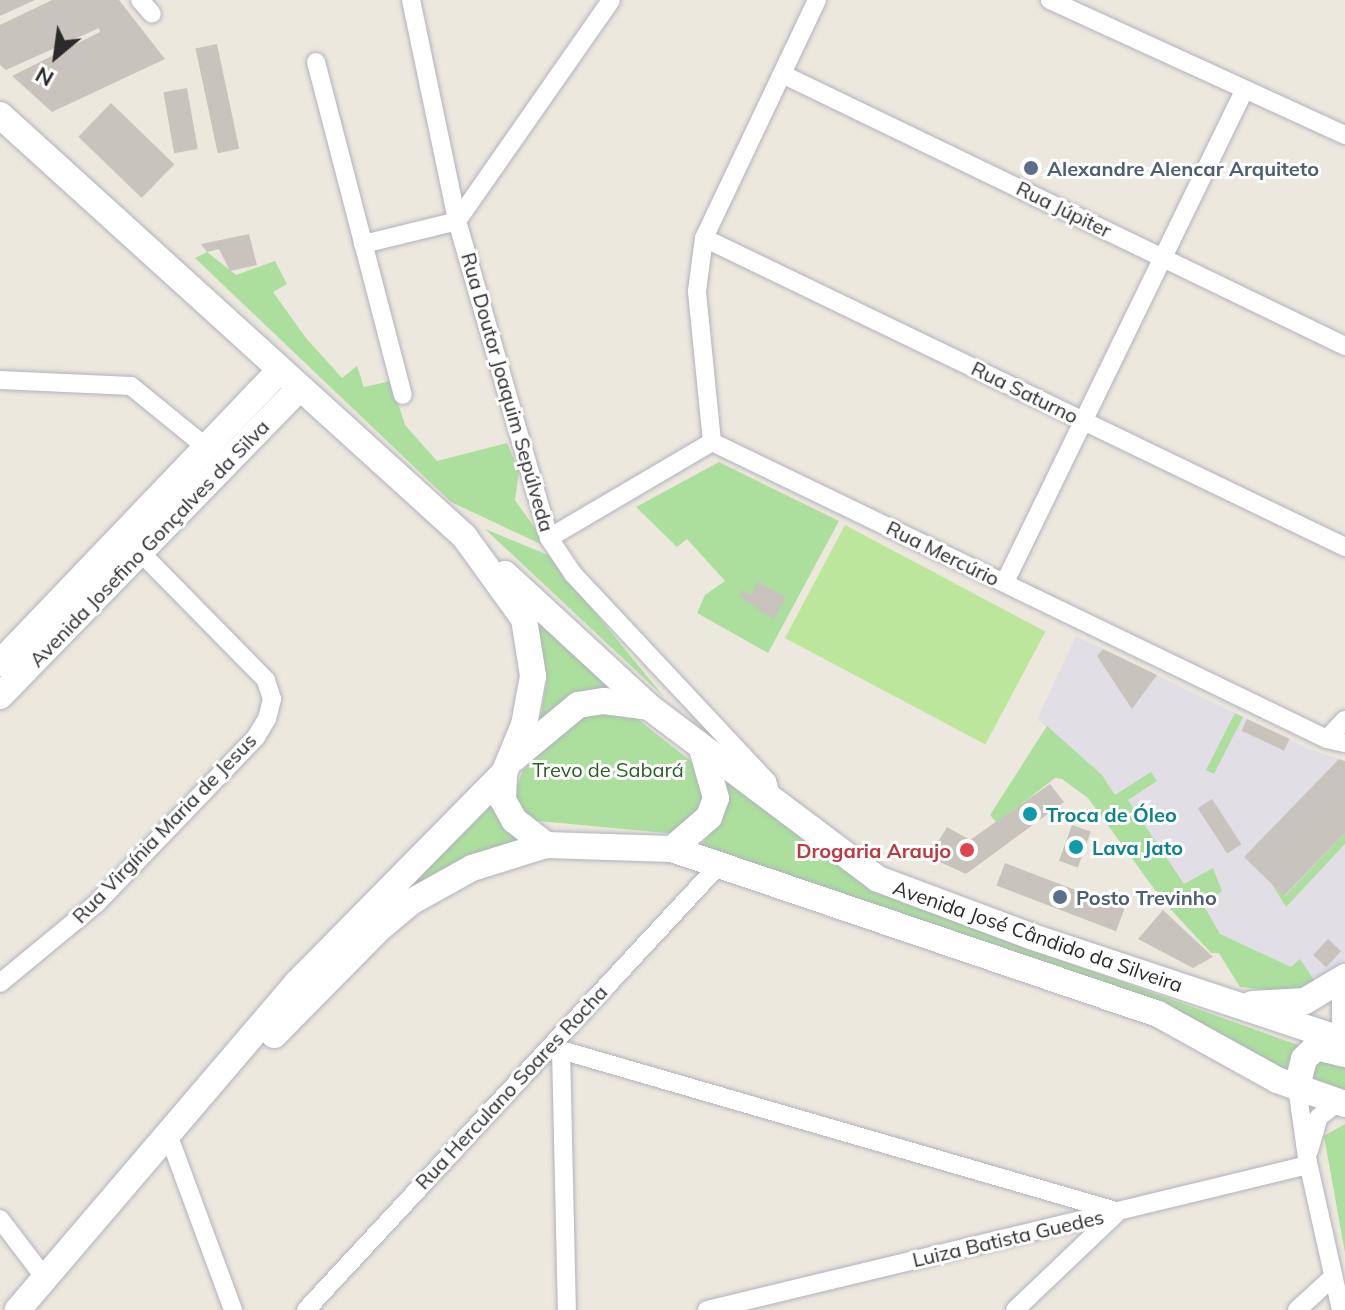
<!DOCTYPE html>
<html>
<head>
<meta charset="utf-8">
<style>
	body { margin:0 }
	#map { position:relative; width:1345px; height:1310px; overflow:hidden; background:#ece8de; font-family:Mulish,sans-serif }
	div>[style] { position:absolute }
	.industrial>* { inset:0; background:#e1dee5 }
	.green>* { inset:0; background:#acdf9e; transform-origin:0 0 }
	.pitch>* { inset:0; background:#bce69b; transform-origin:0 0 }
	.building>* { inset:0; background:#c8c4bd; transform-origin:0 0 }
	.roads { filter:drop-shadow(0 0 2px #b1b2be) drop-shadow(0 0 2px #b1b2be) }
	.street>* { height:18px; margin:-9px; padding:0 9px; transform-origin:9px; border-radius:9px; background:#fff }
	.secondary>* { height:26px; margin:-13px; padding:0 13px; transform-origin:13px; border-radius:13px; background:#fff }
	.dots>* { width:22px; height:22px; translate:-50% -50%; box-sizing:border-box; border:4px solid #fff; border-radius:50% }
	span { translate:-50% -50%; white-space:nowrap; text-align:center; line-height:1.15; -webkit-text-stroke:6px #fff; paint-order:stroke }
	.service-label { font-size:20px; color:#4e5e75; font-weight:700 }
	.left { translate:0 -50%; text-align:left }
	.street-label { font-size:20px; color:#2b2b2b }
	.park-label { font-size:20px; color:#25641f }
	.culture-label { font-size:20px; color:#0d838f; font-weight:700 }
	.health-label { font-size:20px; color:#be3a42; font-weight:700 }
	.right { translate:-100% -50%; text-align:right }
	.north { position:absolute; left:16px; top:16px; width:80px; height:80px; -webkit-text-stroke:6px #fff; paint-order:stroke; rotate:209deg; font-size:22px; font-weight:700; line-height:32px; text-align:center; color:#2b2b2b }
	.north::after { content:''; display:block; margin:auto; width:28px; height:36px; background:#2b2b2b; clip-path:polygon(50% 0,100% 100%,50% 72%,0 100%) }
</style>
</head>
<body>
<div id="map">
	<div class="industrial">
		<div style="clip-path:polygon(1076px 636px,1309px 749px,1345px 761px,1345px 958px,1318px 986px,1240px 987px,1102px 775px,1037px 719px)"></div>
	</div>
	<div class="green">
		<div style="clip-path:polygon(207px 252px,236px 275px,275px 261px,287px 284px,273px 292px,306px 338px,342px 378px,357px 366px,364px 387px,391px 381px,405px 425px,437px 461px,507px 443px,519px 471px,515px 500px,549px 548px,451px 502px,195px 258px)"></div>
		<div style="clip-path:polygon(719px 462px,839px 521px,768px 653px,697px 613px,705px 595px,725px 581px,687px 539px,677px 547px,636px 507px)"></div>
		<div style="clip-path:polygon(485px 529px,548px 555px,664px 697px)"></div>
		<div style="clip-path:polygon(535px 615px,616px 691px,540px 722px,547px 679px)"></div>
		<div style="clip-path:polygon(602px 711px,636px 718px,696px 765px,708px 805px,677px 834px,528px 820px,514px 794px,523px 770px,551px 741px,588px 714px)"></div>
		<div style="left:1235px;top:713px;width:9px;height:64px;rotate:27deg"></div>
		<div style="clip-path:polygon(1047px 726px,1102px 775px,1115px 795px,1151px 772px,1157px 781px,1128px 800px,1184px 884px,1213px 868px,1222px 891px,1204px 906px,1220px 934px,1291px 967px,1300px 959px,1318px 986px,1279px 991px,1240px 987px,1219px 953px,1211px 953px,1163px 901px,1088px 798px,1062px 779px,1055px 778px,997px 823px,990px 815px)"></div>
		<div style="clip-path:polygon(726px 779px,871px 886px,903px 903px,1298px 1045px,1286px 1074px,699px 849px,726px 809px)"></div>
		<div style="clip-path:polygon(494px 796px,521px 839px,470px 859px,346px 944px,470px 827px)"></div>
		<div style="clip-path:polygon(1345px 833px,1345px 844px,1286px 907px,1270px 881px,1285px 896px)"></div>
		<div style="clip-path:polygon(1322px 1053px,1345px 1058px,1345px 1094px,1317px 1084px,1311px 1075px)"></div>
		<div style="clip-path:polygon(1345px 1124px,1345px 1253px,1324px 1136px)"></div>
	</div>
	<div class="pitch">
		<div style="left:845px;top:525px;width:227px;height:128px;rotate:28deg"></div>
	</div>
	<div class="building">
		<div style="clip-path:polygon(0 0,35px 0,0 16px)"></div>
		<div style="clip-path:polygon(52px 0,119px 0,165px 59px,52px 112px,12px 76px,100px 32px,99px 28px,6px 70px,0 65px,0 25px)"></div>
		<div style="left:217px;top:44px;width:107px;height:22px;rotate:78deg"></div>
		<div style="left:187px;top:88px;width:62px;height:24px;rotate:80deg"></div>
		<div style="left:111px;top:103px;width:88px;height:47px;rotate:44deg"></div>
		<div style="clip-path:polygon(249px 234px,257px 265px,230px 271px,219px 249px,207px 252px,201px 244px)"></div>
		<div style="clip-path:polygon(758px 582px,786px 597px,774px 620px,739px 596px,741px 590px,751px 595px)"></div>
		<div style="clip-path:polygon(1103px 649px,1157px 675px,1132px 709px,1097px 656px)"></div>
		<div style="left:1247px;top:719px;width:47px;height:13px;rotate:25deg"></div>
		<div style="clip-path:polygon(1339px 759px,1345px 761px,1345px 833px,1284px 896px,1244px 857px)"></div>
		<div style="clip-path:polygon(1050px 784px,1064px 802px,966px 874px,929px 857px,947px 827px,970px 840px)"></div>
		<div style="left:1212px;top:799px;width:54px;height:17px;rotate:57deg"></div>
		<div style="left:1072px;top:825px;width:20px;height:38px;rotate:20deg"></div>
		<div style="left:1005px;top:863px;width:128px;height:24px;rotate:21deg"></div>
		<div style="clip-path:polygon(1163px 910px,1213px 957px,1193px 968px,1138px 939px)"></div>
		<div style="left:1328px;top:939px;width:18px;height:22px;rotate:43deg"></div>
	</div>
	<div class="roads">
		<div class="street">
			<div style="left:140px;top:0;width:18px;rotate:49deg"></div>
			<div style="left:411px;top:0;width:226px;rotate:78.2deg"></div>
			<div style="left:457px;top:221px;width:330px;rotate:73.8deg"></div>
			<div style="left:549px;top:538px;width:43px;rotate:56.3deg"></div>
			<div style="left:573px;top:574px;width:284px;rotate:46.9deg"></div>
			<div style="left:767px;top:781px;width:15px;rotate:74deg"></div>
			<div style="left:1050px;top:0;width:324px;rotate:24.6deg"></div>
			<div style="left:316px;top:62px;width:344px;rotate:75.4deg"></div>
			<div style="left:782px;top:74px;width:625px;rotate:25.79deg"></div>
			<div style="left:704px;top:238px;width:712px;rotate:25.74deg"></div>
			<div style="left:363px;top:244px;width:97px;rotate:-13.7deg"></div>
			<div style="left:457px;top:221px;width:269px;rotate:-55.1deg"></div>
			<div style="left:0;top:380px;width:131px;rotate:2.6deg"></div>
			<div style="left:131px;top:386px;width:97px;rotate:39.1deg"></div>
			<div style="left:712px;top:442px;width:683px;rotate:25.78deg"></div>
			<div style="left:1327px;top:739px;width:18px;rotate:13deg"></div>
			<div style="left:712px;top:442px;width:152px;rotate:-95.7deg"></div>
			<div style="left:697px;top:291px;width:53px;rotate:-82.5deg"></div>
			<div style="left:704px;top:238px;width:263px;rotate:-64.6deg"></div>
			<div style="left:549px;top:538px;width:189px;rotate:-30.5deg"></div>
			<div style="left:1005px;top:582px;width:544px;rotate:-64.05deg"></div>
			<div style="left:1327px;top:739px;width:26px;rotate:-47deg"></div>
			<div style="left:0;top:983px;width:126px;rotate:-39.5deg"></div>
			<div style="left:97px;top:903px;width:230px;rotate:-46.2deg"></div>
			<div style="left:256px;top:737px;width:21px;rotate:-59deg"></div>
			<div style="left:267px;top:719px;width:21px;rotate:-76deg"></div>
			<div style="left:272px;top:699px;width:20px;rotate:-108deg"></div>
			<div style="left:266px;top:680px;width:180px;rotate:-134.5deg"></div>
			<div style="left:555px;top:1044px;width:8px;rotate:45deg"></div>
			<div style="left:561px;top:1050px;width:260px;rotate:88.7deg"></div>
			<div style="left:561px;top:1050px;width:578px;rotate:16.18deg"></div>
			<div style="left:1297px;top:1087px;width:72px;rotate:82deg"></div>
			<div style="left:1307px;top:1158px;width:156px;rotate:77.4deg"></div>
			<div style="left:168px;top:1134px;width:188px;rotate:69.7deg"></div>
			<div style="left:1309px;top:1151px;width:35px;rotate:-74deg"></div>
			<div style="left:1319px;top:1117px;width:24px;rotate:-38deg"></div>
			<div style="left:0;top:1219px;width:73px;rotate:52.8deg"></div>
			<div style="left:306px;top:1310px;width:606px;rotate:-47.14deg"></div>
			<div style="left:707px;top:1310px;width:618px;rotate:-13.56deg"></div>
			<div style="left:1015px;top:1310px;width:141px;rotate:-43.6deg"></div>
			<div style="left:1297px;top:1310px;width:49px;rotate:-42.5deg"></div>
		</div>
		<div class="secondary">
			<div style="left:0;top:115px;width:627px;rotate:42.22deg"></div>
			<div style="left:464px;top:536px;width:102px;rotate:54.1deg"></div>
			<div style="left:524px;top:619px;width:58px;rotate:81deg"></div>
			<div style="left:533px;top:676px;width:50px;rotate:100.4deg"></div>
			<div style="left:524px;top:725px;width:52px;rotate:112.6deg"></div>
			<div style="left:504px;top:773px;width:295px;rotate:134.6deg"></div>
			<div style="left:297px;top:983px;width:430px;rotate:130.5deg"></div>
			<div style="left:505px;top:574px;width:196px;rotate:42.7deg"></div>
			<div style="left:649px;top:707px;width:286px;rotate:36.9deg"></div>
			<div style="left:878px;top:879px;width:165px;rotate:20.5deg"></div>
			<div style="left:1033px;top:937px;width:329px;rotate:18.4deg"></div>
			<div style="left:0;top:663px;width:404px;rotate:-46.3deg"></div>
			<div style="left:0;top:696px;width:429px;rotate:-45.8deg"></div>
			<div style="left:513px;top:759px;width:85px;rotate:-39.7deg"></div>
			<div style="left:578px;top:705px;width:26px;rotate:-9deg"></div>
			<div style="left:604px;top:701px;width:45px;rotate:7.6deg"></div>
			<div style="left:504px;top:773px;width:27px;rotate:92deg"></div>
			<div style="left:503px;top:800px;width:23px;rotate:61deg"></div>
			<div style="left:514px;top:820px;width:41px;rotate:38deg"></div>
			<div style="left:672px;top:849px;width:49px;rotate:-40.9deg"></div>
			<div style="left:709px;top:817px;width:20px;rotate:-70deg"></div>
			<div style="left:716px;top:798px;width:51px;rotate:-105.9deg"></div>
			<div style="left:1345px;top:995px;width:32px;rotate:90deg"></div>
			<div style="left:1252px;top:1004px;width:53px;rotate:-3.2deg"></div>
			<div style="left:1305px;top:1001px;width:47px;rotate:-31deg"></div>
			<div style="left:274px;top:1035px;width:152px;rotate:-45.3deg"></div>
			<div style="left:381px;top:927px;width:39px;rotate:-40deg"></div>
			<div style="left:411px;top:902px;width:70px;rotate:-29.1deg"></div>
			<div style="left:472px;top:868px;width:77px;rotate:-17.3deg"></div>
			<div style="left:546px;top:845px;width:126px;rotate:1.8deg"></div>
			<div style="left:672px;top:849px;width:513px;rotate:18.75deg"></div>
			<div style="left:1158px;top:1014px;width:136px;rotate:29deg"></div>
			<div style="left:1277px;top:1080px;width:72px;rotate:19.4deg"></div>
			<div style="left:1297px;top:1087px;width:29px;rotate:-76deg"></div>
			<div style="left:1304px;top:1059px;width:17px;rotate:-45deg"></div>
			<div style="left:1316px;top:1047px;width:30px;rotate:14deg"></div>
		</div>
	</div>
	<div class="dots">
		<div style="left:1031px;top:168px;background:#5c6f8a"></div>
		<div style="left:1030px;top:814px;background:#0f9aa8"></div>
		<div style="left:1076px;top:847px;background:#0f9aa8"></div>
		<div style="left:967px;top:850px;background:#e0444e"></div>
		<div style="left:1060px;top:897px;background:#5c6f8a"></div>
	</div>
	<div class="service-label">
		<span class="left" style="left:1047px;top:168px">Alexandre Alencar Arquiteto</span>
		<span class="left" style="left:1076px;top:897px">Posto Trevinho</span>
	</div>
	<div class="street-label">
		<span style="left:1064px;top:209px;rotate:26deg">Rua Júpiter</span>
		<span style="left:508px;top:392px;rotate:74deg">Rua Doutor Joaquim Sepúlveda</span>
		<span style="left:1025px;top:392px;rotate:26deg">Rua Saturno</span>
		<span style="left:149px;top:543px;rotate:-46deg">Avenida Josefino Gonçalves da Silva</span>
		<span style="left:943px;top:553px;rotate:26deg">Rua Mercúrio</span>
		<span style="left:164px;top:828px;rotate:-46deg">Rua Virgínia Maria de Jesus</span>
		<span style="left:1038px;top:936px;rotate:19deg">Avenida José Cândido da Silveira</span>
		<span style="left:511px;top:1087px;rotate:-47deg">Rua Herculano Soares Rocha</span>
		<span style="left:1008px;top:1238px;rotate:-13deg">Luiza Batista Guedes</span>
	</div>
	<div class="park-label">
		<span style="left:608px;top:769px">Trevo de Sabará</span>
	</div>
	<div class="culture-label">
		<span class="left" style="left:1046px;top:814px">Troca de Óleo</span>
		<span class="left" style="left:1092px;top:847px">Lava Jato</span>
	</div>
	<div class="health-label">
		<span class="right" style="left:951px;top:850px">Drogaria Araujo</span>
	</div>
	<div class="north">N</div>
</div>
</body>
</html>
